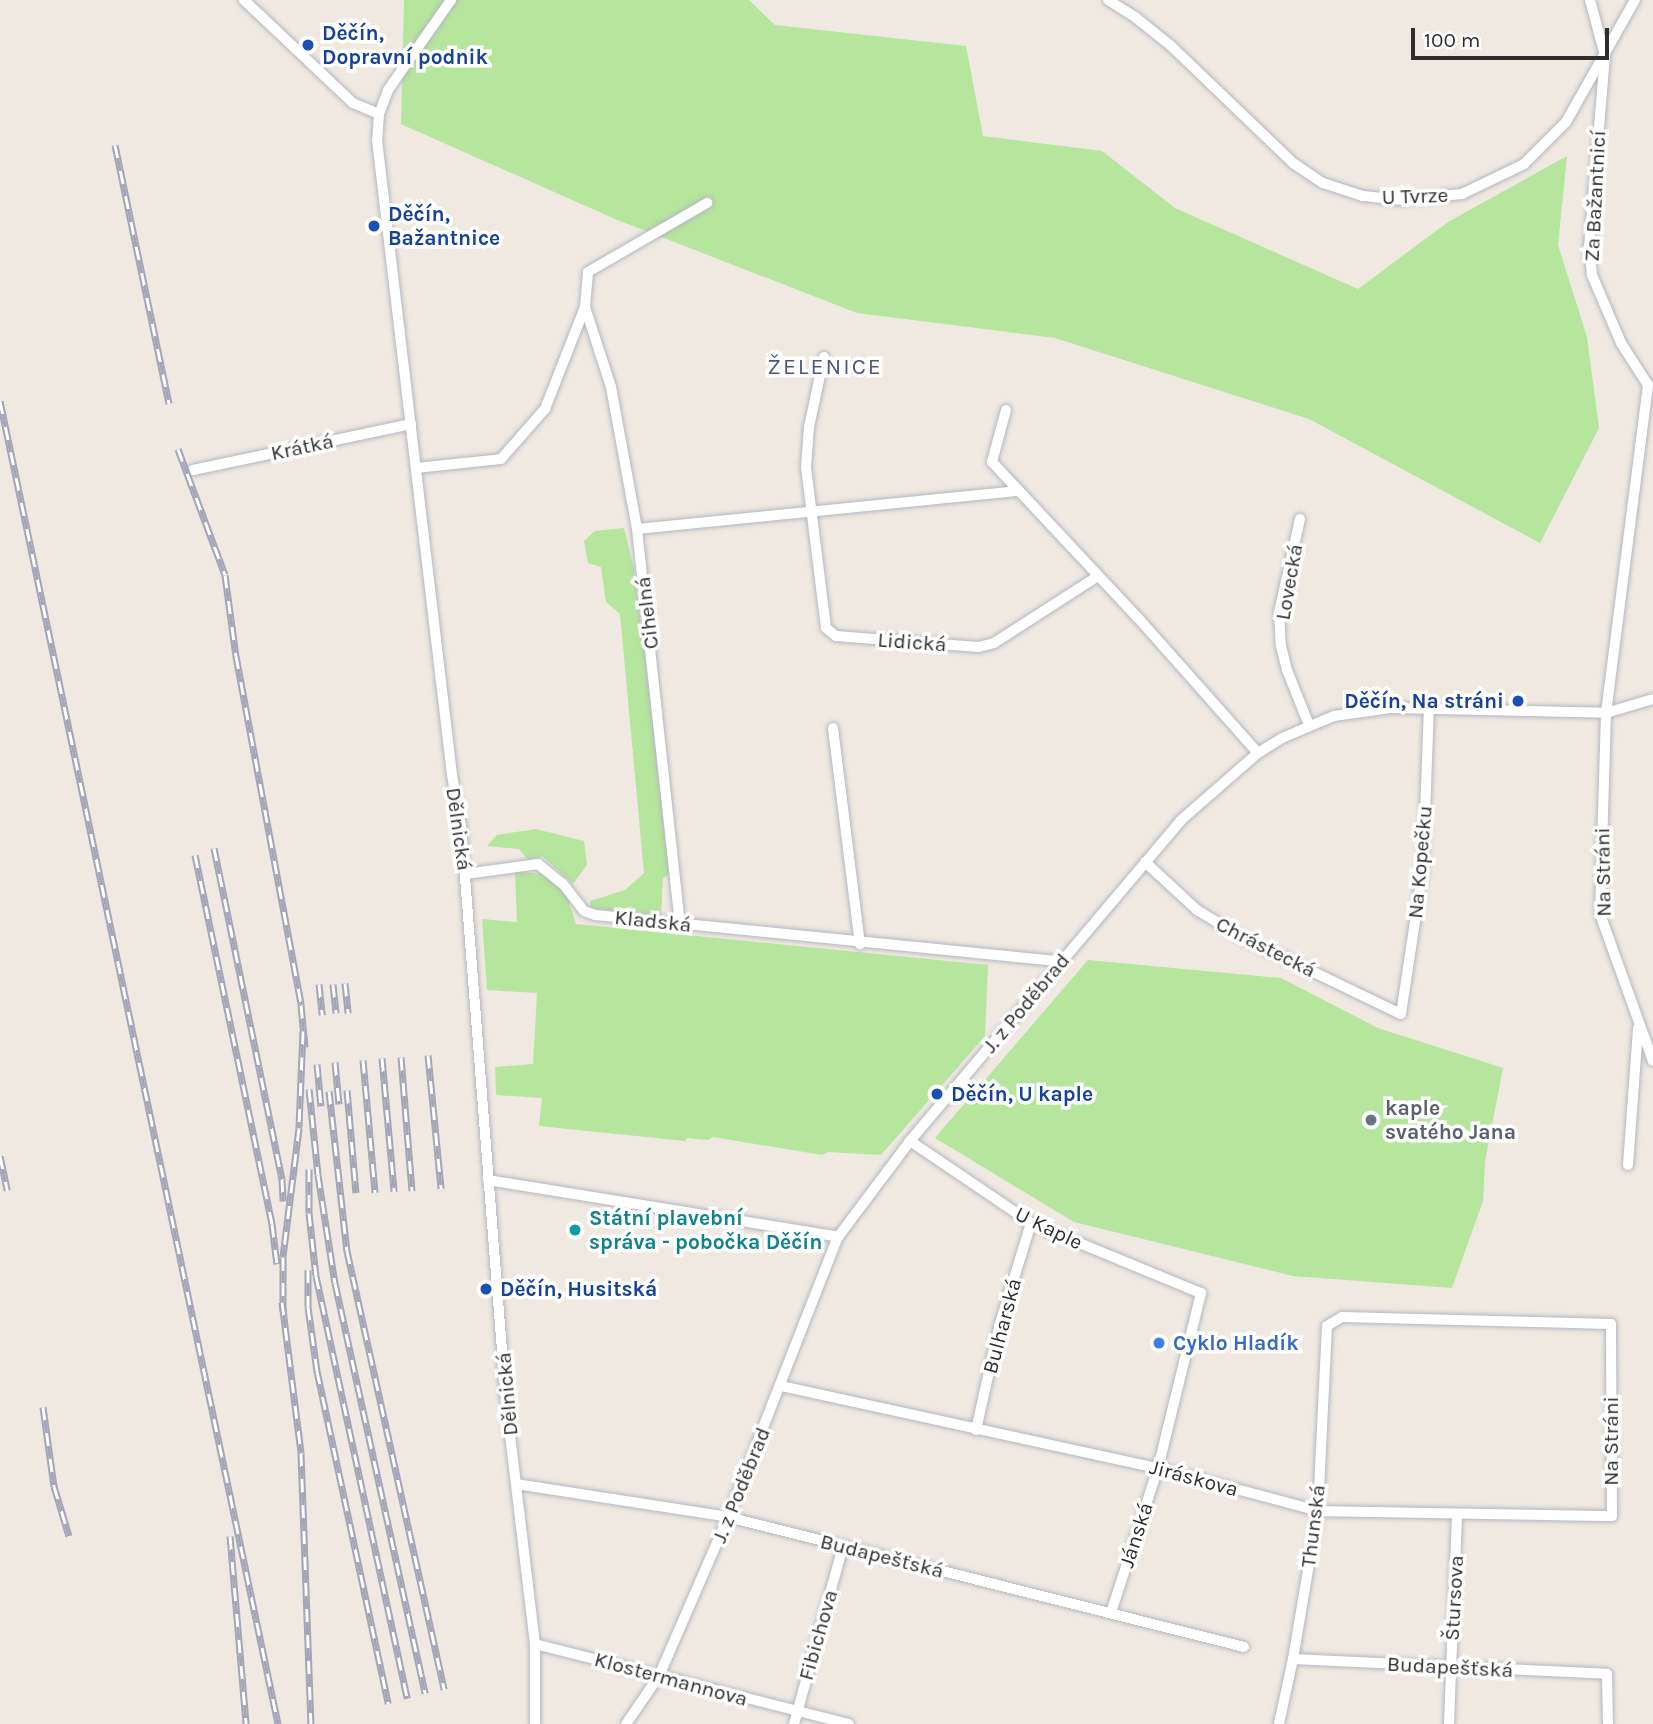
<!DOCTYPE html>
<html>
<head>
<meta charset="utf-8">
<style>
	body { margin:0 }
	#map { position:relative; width:1653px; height:1724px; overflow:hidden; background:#efe9e1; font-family:Karla,sans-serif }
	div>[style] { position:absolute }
	.green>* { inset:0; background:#b6e59e }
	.roads { filter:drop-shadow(0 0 2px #b4b7c1) drop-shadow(0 0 2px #b4b7c1) }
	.minor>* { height:10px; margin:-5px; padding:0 5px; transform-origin:5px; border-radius:5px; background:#fff }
	.rail>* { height:7px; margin-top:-3.5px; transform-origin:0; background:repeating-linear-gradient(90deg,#fff 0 13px,#a3a6b8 0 26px); box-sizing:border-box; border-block:2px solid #a3a6b8 }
	.dots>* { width:19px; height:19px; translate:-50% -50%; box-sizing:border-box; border:4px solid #fff; border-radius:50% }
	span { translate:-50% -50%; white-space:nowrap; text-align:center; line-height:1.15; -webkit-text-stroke:7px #fff; paint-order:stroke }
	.transit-label { font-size:21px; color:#164399; font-weight:700 }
	.left { translate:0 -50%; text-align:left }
	.right { translate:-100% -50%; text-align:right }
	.street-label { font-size:21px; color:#2e2e2e }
	.worship-label { font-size:21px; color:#5b616d; font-weight:700 }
	.culture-label { font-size:21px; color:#0d838f; font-weight:700 }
	.shop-label { font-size:21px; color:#366cbe; font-weight:700 }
	.neighbourhood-label { font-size:23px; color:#4d5680; letter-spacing:2px }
	.scale { position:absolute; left:1411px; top:28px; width:198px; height:32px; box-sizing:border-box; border:4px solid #2e2e2e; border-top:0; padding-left:9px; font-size:21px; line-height:24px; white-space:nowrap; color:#2e2e2e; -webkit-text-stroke:5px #fff; paint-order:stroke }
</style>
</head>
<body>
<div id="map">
	<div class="green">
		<div style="clip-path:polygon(404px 0,749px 0,775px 25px,966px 46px,983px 136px,1102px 151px,1175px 208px,1358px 289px,1448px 222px,1567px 156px,1558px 245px,1587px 337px,1599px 428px,1540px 543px,1309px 419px,1055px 338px,857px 313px,615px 219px,401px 124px)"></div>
		<div style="clip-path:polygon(624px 528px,634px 569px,670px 862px,668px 875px,663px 878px,661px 916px,590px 908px,590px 901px,625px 890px,644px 873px,620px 614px,606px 602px,601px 567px,588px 563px,584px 541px,595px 531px)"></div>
		<div style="clip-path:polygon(536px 829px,584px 841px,587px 865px,573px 884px,542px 856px,528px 860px,519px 849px,487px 846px,497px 835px)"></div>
		<div style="clip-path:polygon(515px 872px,547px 874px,565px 890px,576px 924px,988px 965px,985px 1036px,881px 1155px,828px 1152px,822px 1155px,713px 1137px,708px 1140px,687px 1138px,685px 1141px,539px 1126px,542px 1098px,496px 1095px,495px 1067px,533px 1064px,537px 993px,487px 990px,482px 919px,517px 922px)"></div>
		<div style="clip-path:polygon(1088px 960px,1281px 978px,1378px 1028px,1503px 1068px,1485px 1162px,1483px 1201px,1452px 1288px,1293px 1276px,1074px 1222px,935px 1138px)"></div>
	</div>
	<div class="roads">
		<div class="minor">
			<div style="left:244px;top:0;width:150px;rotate:43.4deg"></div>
			<div style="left:353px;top:103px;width:28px;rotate:23deg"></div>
			<div style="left:379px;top:114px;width:26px;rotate:94deg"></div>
			<div style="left:377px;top:140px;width:639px;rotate:83.26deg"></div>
			<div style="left:452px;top:775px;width:52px;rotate:80deg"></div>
			<div style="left:461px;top:826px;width:577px;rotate:85.53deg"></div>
			<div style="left:506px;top:1401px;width:245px;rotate:83.2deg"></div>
			<div style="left:535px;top:1644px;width:80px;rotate:90deg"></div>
			<div style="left:1108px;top:0;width:32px;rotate:32deg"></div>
			<div style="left:1135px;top:17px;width:45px;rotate:38.7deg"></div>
			<div style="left:1170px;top:45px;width:170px;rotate:43.8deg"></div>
			<div style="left:1293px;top:163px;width:36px;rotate:34deg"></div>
			<div style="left:1323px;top:183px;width:42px;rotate:18deg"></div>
			<div style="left:1363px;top:196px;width:40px;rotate:5.7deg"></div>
			<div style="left:1403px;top:200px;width:59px;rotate:-5.8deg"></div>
			<div style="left:1462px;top:194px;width:69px;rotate:-25.8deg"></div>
			<div style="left:1524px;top:164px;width:59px;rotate:-45deg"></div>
			<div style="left:1566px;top:122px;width:140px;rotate:-60.5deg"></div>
			<div style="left:1590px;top:0;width:58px;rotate:75deg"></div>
			<div style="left:1605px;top:56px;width:191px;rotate:94.8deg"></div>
			<div style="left:1589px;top:246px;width:29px;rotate:84deg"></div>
			<div style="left:1592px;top:275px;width:74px;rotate:66.9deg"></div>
			<div style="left:1621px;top:343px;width:50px;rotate:57.3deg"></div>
			<div style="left:1648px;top:385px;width:331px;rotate:97.3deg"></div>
			<div style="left:1606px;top:713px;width:201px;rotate:91.7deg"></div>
			<div style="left:1600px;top:914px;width:156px;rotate:70.2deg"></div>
			<div style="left:379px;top:114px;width:26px;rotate:-69deg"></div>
			<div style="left:388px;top:90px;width:110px;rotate:-55deg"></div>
			<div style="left:585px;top:307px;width:84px;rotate:72deg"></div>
			<div style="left:611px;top:387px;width:144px;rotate:79.6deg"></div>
			<div style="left:637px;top:529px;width:396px;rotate:83.8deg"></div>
			<div style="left:824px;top:357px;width:72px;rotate:102.1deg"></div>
			<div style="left:809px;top:427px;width:40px;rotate:94.3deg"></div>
			<div style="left:806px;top:467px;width:162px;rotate:82.9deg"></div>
			<div style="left:826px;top:628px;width:13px;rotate:39deg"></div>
			<div style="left:836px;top:636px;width:143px;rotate:4.4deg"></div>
			<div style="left:979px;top:647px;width:16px;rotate:-15deg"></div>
			<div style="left:994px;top:643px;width:124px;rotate:-32.8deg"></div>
			<div style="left:1006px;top:410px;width:54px;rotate:105.1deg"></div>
			<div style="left:992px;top:462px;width:215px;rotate:46.9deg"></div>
			<div style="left:1139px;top:619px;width:179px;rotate:48.4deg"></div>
			<div style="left:416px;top:468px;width:85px;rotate:-6deg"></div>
			<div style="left:501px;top:459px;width:67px;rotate:-48.7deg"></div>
			<div style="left:545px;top:409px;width:110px;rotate:-68.6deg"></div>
			<div style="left:585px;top:307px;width:35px;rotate:-85deg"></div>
			<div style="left:588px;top:272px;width:138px;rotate:-30.1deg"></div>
			<div style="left:193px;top:470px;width:223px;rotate:-11.9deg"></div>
			<div style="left:1300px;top:519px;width:95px;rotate:102.7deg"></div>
			<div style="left:1279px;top:612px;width:34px;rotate:87deg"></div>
			<div style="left:1281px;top:646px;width:25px;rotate:76deg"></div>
			<div style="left:1287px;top:670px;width:59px;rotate:68.2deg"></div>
			<div style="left:637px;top:529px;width:384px;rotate:-5.7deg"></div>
			<div style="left:833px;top:728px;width:218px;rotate:82.9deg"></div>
			<div style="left:1145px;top:862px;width:71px;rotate:42.7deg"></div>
			<div style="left:1197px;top:910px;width:54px;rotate:31.3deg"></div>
			<div style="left:1243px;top:938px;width:175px;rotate:25.7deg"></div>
			<div style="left:1401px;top:1014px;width:147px;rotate:-81.4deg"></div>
			<div style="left:1423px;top:869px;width:160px;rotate:-87.9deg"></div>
			<div style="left:466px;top:874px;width:73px;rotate:-7.9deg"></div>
			<div style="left:538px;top:864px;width:32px;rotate:39deg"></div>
			<div style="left:563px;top:884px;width:34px;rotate:52deg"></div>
			<div style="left:584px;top:911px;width:12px;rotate:20deg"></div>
			<div style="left:595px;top:915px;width:469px;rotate:5.7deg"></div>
			<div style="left:910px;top:1141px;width:146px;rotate:34.1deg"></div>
			<div style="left:1031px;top:1223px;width:184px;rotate:22.4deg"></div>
			<div style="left:1201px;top:1293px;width:180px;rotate:103.8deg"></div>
			<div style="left:1158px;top:1468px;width:152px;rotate:108deg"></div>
			<div style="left:1628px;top:1165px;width:137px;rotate:-85.8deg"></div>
			<div style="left:488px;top:1180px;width:355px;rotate:9.2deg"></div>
			<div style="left:781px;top:1386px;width:386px;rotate:12.3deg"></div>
			<div style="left:1158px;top:1468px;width:166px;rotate:15deg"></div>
			<div style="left:1318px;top:1511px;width:294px;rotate:1deg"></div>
			<div style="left:1612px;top:1516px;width:192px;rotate:-90.3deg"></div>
			<div style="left:1611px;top:1324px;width:269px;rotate:-178.5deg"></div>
			<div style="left:1342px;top:1317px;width:17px;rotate:149deg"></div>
			<div style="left:1327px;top:1326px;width:185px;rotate:92.8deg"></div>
			<div style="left:1318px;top:1511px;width:150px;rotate:99.6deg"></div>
			<div style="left:1293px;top:1659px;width:66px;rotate:102.2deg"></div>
			<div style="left:976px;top:1430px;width:106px;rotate:-77.4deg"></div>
			<div style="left:999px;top:1327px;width:109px;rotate:-72.9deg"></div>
			<div style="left:516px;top:1484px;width:215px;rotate:8.8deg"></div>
			<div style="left:728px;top:1517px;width:532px;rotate:14.14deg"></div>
			<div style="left:535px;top:1644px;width:324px;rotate:14.3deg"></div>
			<div style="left:1293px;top:1659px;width:314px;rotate:2.7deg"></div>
			<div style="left:1607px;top:1674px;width:50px;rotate:88.9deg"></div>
			<div style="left:626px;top:1724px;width:58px;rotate:-55.5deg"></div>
			<div style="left:659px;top:1676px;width:173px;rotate:-66.5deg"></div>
			<div style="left:728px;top:1517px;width:301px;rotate:-68.6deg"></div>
			<div style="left:838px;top:1237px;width:120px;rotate:-53.1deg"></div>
			<div style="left:910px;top:1141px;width:419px;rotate:-49.8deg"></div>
			<div style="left:1180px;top:821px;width:103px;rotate:-41.1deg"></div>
			<div style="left:1258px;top:753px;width:28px;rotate:-32deg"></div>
			<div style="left:1282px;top:738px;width:56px;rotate:-22.9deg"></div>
			<div style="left:1334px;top:716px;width:59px;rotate:-7.9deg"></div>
			<div style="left:1392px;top:708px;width:214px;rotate:1.3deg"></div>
			<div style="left:1606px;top:713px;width:49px;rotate:-16.6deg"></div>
			<div style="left:794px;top:1724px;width:185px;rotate:-74.6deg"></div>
			<div style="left:1449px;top:1724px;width:210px;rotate:-87.8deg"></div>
		</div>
	</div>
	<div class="rail">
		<div style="left:115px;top:145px;width:264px;rotate:78.2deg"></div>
		<div style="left:0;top:401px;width:1352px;rotate:78.13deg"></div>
		<div style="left:178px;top:449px;width:134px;rotate:69.5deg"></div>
		<div style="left:225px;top:575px;width:82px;rotate:82.3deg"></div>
		<div style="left:236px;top:656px;width:355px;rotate:79.4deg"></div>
		<div style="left:301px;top:1005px;width:42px;rotate:84.6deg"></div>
		<div style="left:305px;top:1047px;width:16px;rotate:-97deg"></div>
		<div style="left:303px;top:1031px;width:97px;rotate:92.4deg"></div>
		<div style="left:299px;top:1128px;width:130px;rotate:97.1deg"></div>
		<div style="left:283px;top:1257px;width:54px;rotate:90deg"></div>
		<div style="left:214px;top:848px;width:338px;rotate:78.4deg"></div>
		<div style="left:282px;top:1179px;width:22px;rotate:87deg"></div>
		<div style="left:195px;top:855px;width:377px;rotate:78.2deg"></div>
		<div style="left:272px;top:1224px;width:40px;rotate:82.9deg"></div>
		<div style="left:345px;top:983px;width:30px;rotate:84deg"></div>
		<div style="left:319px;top:984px;width:31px;rotate:84deg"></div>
		<div style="left:333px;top:984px;width:29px;rotate:84deg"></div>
		<div style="left:428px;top:1055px;width:134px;rotate:84.4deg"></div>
		<div style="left:401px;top:1057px;width:134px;rotate:85.3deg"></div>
		<div style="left:382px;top:1058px;width:134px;rotate:84.8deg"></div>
		<div style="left:363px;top:1060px;width:133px;rotate:84.8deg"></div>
		<div style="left:335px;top:1062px;width:42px;rotate:84.6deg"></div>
		<div style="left:317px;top:1064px;width:42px;rotate:84.6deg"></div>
		<div style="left:309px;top:1089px;width:86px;rotate:84deg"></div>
		<div style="left:318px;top:1175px;width:109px;rotate:81.1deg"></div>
		<div style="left:335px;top:1283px;width:420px;rotate:77.6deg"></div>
		<div style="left:347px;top:1090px;width:103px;rotate:85deg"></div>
		<div style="left:329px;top:1091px;width:161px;rotate:83.6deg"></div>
		<div style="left:347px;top:1251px;width:449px;rotate:77.5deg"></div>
		<div style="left:0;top:1156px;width:35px;rotate:78deg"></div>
		<div style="left:309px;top:1169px;width:44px;rotate:90deg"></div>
		<div style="left:309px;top:1213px;width:63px;rotate:83.7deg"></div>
		<div style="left:316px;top:1276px;width:432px;rotate:77.8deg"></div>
		<div style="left:308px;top:1270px;width:37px;rotate:90deg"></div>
		<div style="left:308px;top:1307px;width:65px;rotate:82deg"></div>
		<div style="left:317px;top:1371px;width:340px;rotate:77.9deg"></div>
		<div style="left:282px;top:1302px;width:152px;rotate:82.8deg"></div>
		<div style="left:301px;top:1453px;width:271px;rotate:87.9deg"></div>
		<div style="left:43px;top:1407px;width:80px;rotate:82.1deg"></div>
		<div style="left:54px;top:1486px;width:52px;rotate:73.3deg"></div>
		<div style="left:230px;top:1536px;width:189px;rotate:85.1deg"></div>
	</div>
	<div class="dots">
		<div style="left:308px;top:45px;background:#1a4fb4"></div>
		<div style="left:374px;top:226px;background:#1a4fb4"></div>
		<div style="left:1518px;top:701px;background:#1a4fb4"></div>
		<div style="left:937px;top:1094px;background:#1a4fb4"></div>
		<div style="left:1371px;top:1120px;background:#6b7280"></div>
		<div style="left:575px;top:1230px;background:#0f9aa8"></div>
		<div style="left:486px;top:1289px;background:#1a4fb4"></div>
		<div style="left:1159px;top:1343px;background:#3f7fe0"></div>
	</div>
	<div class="transit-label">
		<span class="left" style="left:322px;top:45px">Děčín,<br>Dopravní podnik</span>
		<span class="left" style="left:388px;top:226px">Děčín,<br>Bažantnice</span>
		<span class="right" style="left:1504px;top:701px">Děčín, Na stráni</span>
		<span class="left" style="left:951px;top:1094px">Děčín, U kaple</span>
		<span class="left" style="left:500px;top:1289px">Děčín, Husitská</span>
	</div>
	<div class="street-label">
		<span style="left:1415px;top:196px;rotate:-2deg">U Tvrze</span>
		<span style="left:1595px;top:196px;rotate:-87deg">Za Bažantnicí</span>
		<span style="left:302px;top:447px;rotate:-12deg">Krátká</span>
		<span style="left:1289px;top:582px;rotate:-80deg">Lovecká</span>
		<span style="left:647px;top:613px;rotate:-97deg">Cihelná</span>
		<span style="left:912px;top:642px;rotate:4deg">Lidická</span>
		<span style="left:459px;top:829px;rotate:82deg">Dělnická</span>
		<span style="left:1420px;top:862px;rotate:-85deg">Na Kopečku</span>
		<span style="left:1603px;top:872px;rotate:-91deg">Na Stráni</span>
		<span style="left:653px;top:921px;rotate:6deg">Kladská</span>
		<span style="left:1266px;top:947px;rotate:27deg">Chrástecká</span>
		<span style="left:1026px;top:1003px;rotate:-50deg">J. z Poděbrad</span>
		<span style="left:1049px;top:1228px;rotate:26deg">U Kaple</span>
		<span style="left:1002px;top:1326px;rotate:-75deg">Bulharská</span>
		<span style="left:507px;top:1394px;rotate:-95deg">Dělnická</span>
		<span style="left:1611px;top:1441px;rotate:-90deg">Na Stráni</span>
		<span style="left:1194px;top:1478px;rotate:15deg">Jiráskova</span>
		<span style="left:741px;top:1485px;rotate:-68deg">J. z Poděbrad</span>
		<span style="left:1313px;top:1526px;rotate:-83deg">Thunská</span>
		<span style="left:1136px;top:1535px;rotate:-72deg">Jánská</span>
		<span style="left:882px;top:1556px;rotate:14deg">Budapešťská</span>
		<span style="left:1454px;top:1598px;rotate:-87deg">Štursova</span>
		<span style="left:818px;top:1635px;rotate:-74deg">Fibichova</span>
		<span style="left:1450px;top:1667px;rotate:3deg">Budapešťská</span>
		<span style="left:671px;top:1679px;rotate:15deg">Klostermannova</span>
	</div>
	<div class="worship-label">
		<span class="left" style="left:1385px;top:1120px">kaple<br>svatého Jana</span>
	</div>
	<div class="culture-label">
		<span class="left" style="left:589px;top:1230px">Státní plavební<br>správa - pobočka Děčín</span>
	</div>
	<div class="shop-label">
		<span class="left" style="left:1173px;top:1343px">Cyklo Hladík</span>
	</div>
	<div class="neighbourhood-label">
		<span style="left:825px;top:367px">ŽELENICE</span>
	</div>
	<div class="scale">100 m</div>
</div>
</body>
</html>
